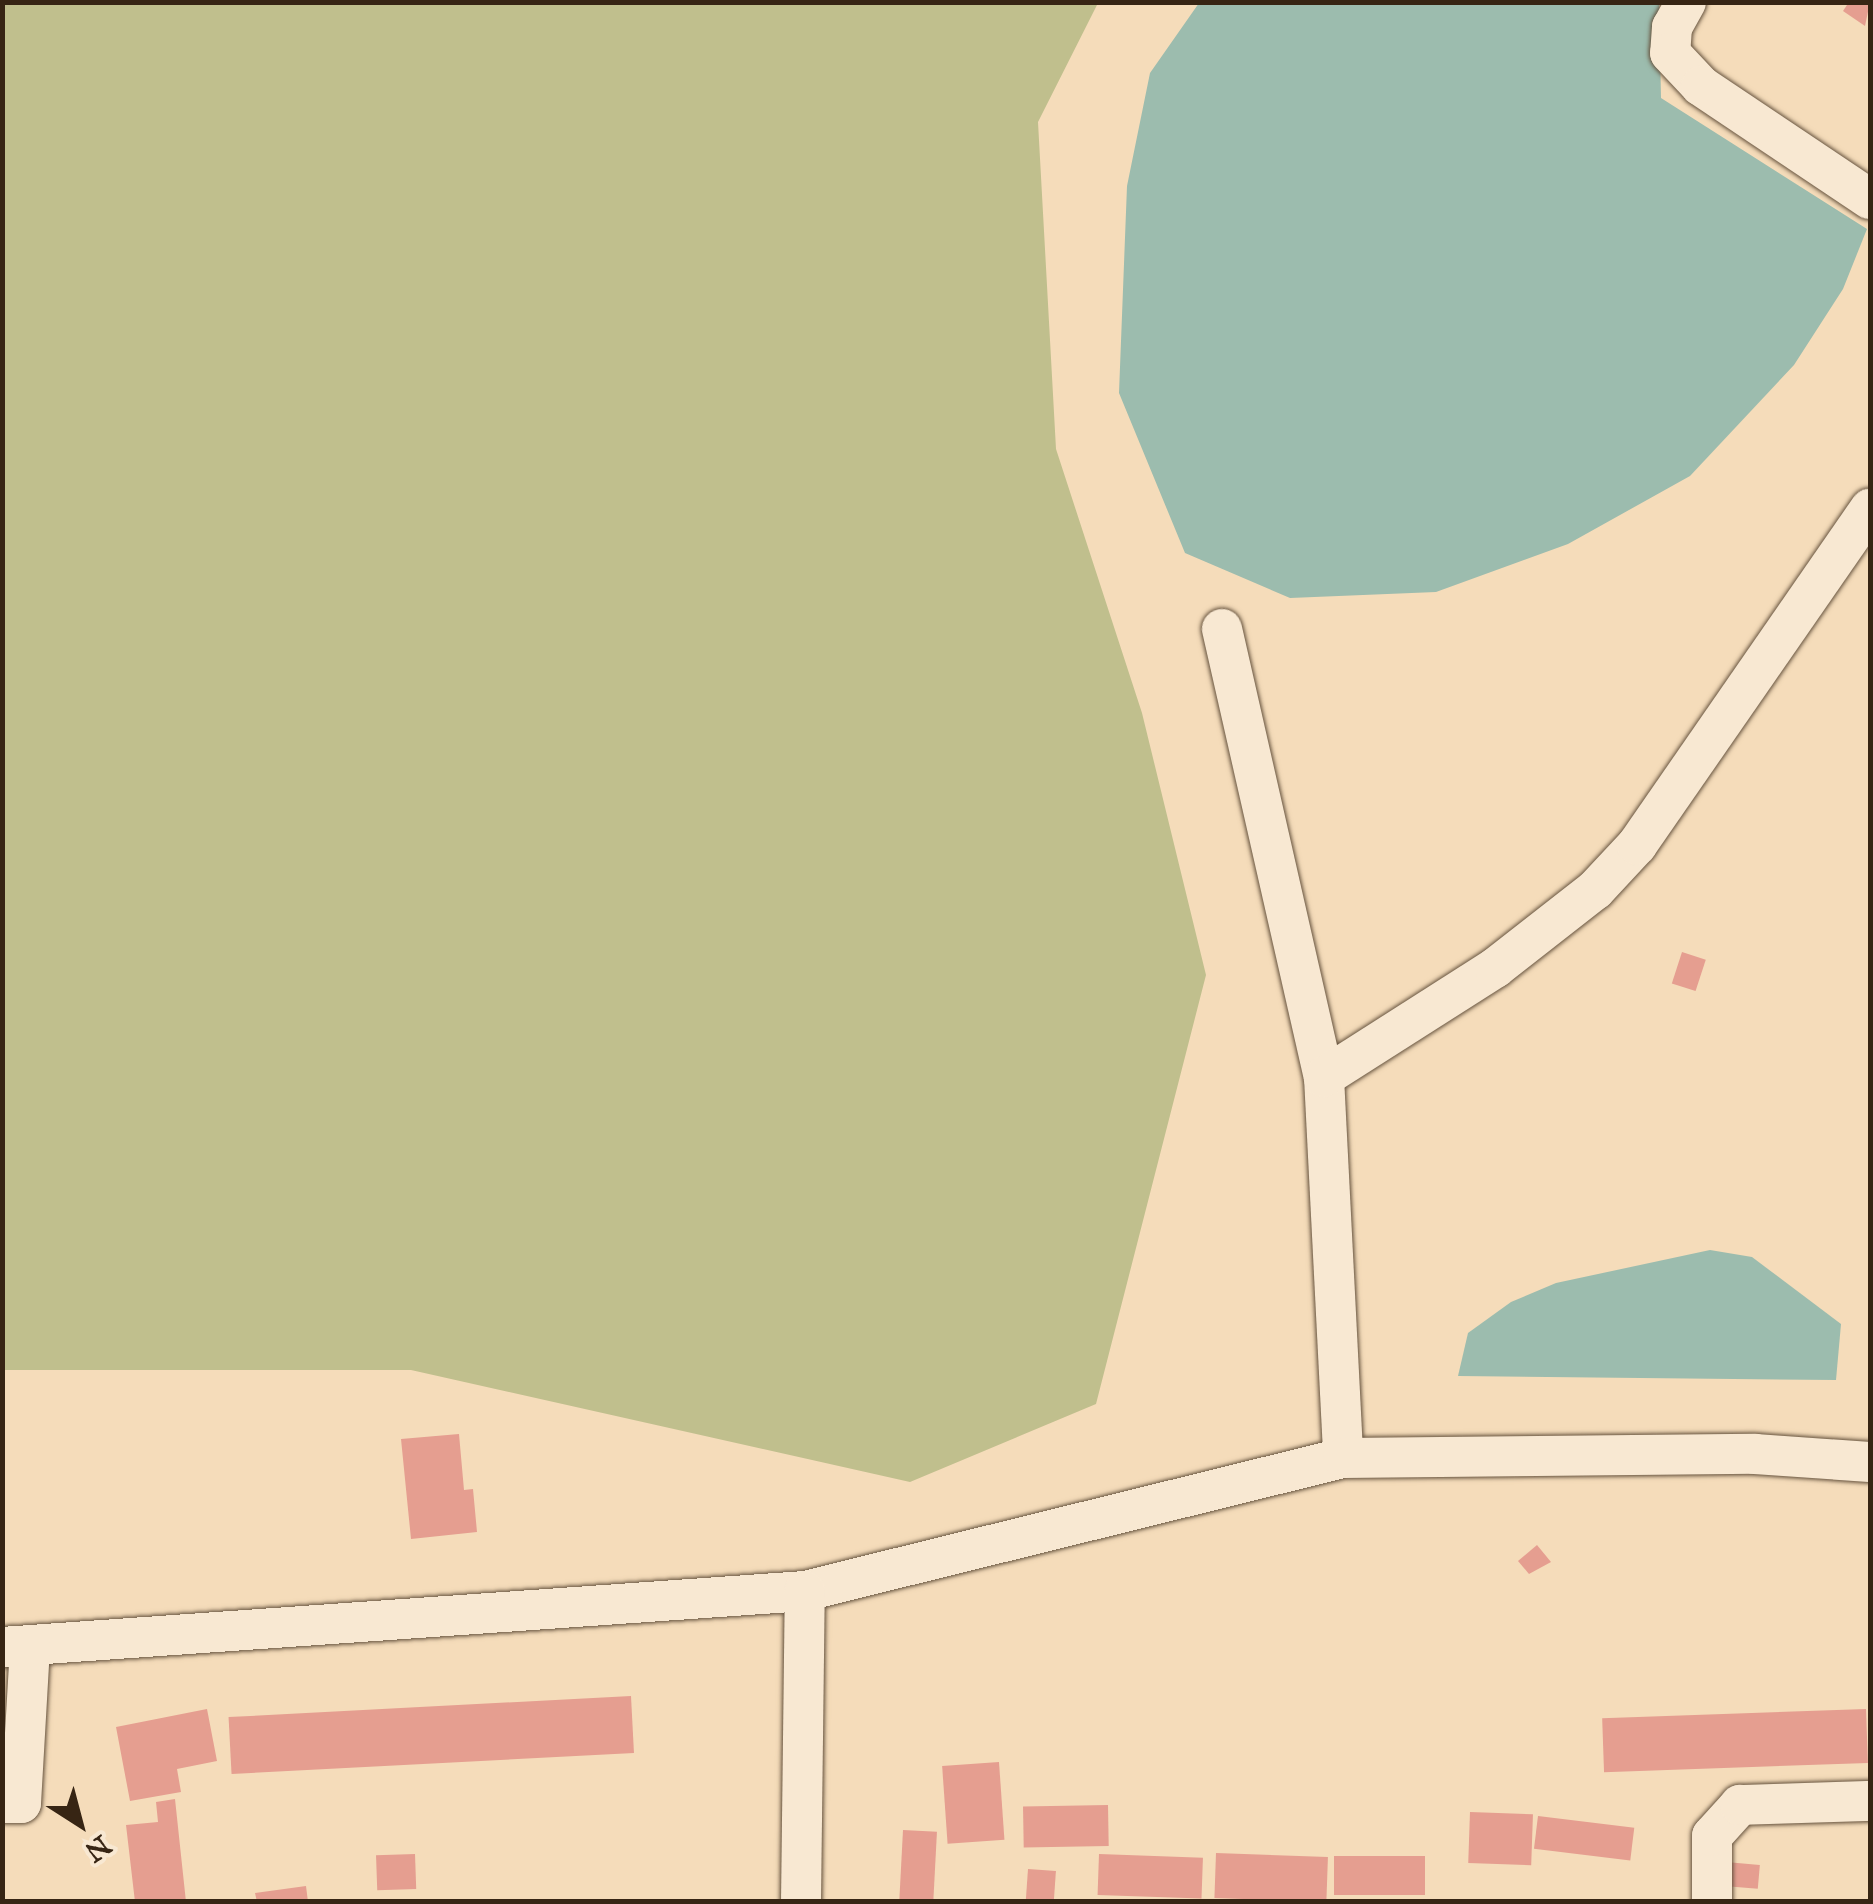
<!DOCTYPE html>
<html>
<head>
<meta charset="utf-8">
<style>
	body { margin:0 }
	#map { position:relative; width:1873px; height:1904px; overflow:hidden; background:#f5dcba; font-family:"IM FELL Great Primer",serif }
	div>[style] { position:absolute }
	.green>* { inset:0; background:#c0bf8d }
	.water>* { inset:0; background:#9cbcae }
	.building>* { inset:0; background:#e59e90; transform-origin:0 0 }
	.roads { filter:drop-shadow(0 0 2px #66533e) drop-shadow(0 0 2px #66533e) }
	.minor>* { height:40px; margin:-20px; padding:0 20px; transform-origin:20px; border-radius:20px; background:#f8e8d2 }
	span { translate:-50% -50%; white-space:nowrap; text-align:center; line-height:1.15; -webkit-text-stroke:8px #f8e8d2; paint-order:stroke }
	.frame { position:absolute; inset:0; border:5px solid #372514; pointer-events:none }
	.north { position:absolute; left:30px; top:1774px; width:100px; height:100px; -webkit-text-stroke:8px #f8e8d2; paint-order:stroke; rotate:144deg; font-size:28px; font-weight:700; line-height:40px; text-align:center; color:#372514 }
	.north::after { content:''; display:block; margin:auto; width:35px; height:45px; background:#372514; clip-path:polygon(50% 0,100% 100%,50% 72%,0 100%) }
</style>
</head>
<body>
<div id="map">
	<div class="green">
		<div style="clip-path:polygon(3px 2px,1098px 3px,1038px 122px,1056px 449px,1142px 713px,1206px 975px,1096px 1404px,910px 1482px,411px 1370px,3px 1370px)"></div>
	</div>
	<div class="water">
		<div style="clip-path:polygon(1199px 3px,1659px 3px,1661px 98px,1867px 229px,1843px 289px,1794px 365px,1690px 476px,1568px 544px,1436px 592px,1290px 598px,1185px 553px,1119px 393px,1127px 186px,1150px 73px)"></div>
		<div style="clip-path:polygon(1710px 1250px,1752px 1257px,1841px 1324px,1836px 1380px,1458px 1376px,1468px 1333px,1511px 1302px,1556px 1283px)"></div>
	</div>
	<div class="building">
		<div style="clip-path:polygon(1849px 2px,1870px 2px,1865px 26px,1843px 11px)"></div>
		<div style="left:1682px;top:952px;width:25px;height:33px;rotate:18deg"></div>
		<div style="clip-path:polygon(459px 1434px,464px 1490px,473px 1489px,477px 1532px,411px 1539px,401px 1439px)"></div>
		<div style="clip-path:polygon(1537px 1545px,1551px 1562px,1529px 1574px,1518px 1561px)"></div>
		<div style="left:631px;top:1696px;width:57px;height:403px;rotate:87deg"></div>
		<div style="clip-path:polygon(207px 1709px,217px 1761px,177px 1769px,181px 1792px,130px 1801px,116px 1727px)"></div>
		<div style="left:1866px;top:1709px;width:54px;height:264px;rotate:88deg"></div>
		<div style="left:999px;top:1762px;width:78px;height:57px;rotate:86deg"></div>
		<div style="clip-path:polygon(175px 1799px,186px 1902px,135px 1902px,126px 1825px,158px 1822px,156px 1802px)"></div>
		<div style="left:1108px;top:1805px;width:41px;height:85px;rotate:89deg"></div>
		<div style="left:1470px;top:1812px;width:63px;height:51px;rotate:2deg"></div>
		<div style="left:1538px;top:1816px;width:97px;height:33px;rotate:7deg"></div>
		<div style="left:903px;top:1830px;width:34px;height:72px;rotate:3deg"></div>
		<div style="left:1216px;top:1853px;width:112px;height:45px;rotate:2deg"></div>
		<div style="left:415px;top:1854px;width:35px;height:39px;rotate:88deg"></div>
		<div style="left:1099px;top:1854px;width:104px;height:41px;rotate:2deg"></div>
		<div style="left:1425px;top:1856px;width:39px;height:91px;rotate:90deg"></div>
		<div style="left:1726px;top:1862px;width:34px;height:24px;rotate:5deg"></div>
		<div style="left:1028px;top:1869px;width:28px;height:33px;rotate:4deg"></div>
		<div style="clip-path:polygon(306px 1886px,308px 1902px,257px 1902px,255px 1893px)"></div>
	</div>
	<div class="roads">
		<div class="minor">
			<div style="left:1686px;top:2px;width:29px;rotate:119deg"></div>
			<div style="left:1672px;top:27px;width:26px;rotate:94deg"></div>
			<div style="left:1670px;top:53px;width:45px;rotate:46.8deg"></div>
			<div style="left:1701px;top:86px;width:203px;rotate:33.8deg"></div>
			<div style="left:1222px;top:629px;width:459px;rotate:77.2deg"></div>
			<div style="left:1324px;top:1077px;width:381px;rotate:87.1deg"></div>
			<div style="left:1324px;top:1077px;width:203px;rotate:-32.5deg"></div>
			<div style="left:1495px;top:968px;width:127px;rotate:-38deg"></div>
			<div style="left:1595px;top:890px;width:62px;rotate:-47deg"></div>
			<div style="left:1637px;top:845px;width:409px;rotate:-55.3deg"></div>
			<div style="left:2px;top:1647px;width:805px;rotate:-3.99deg"></div>
			<div style="left:805px;top:1591px;width:554px;rotate:-13.89deg"></div>
			<div style="left:1343px;top:1458px;width:412px;rotate:-0.6deg"></div>
			<div style="left:1755px;top:1454px;width:115px;rotate:4deg"></div>
			<div style="left:2px;top:1803px;width:19px"></div>
			<div style="left:21px;top:1803px;width:156px;rotate:-86.7deg"></div>
			<div style="left:801px;top:1902px;width:311px;rotate:-89.3deg"></div>
			<div style="left:1712px;top:1902px;width:66px;rotate:-90deg"></div>
			<div style="left:1712px;top:1836px;width:42px;rotate:-47.9deg"></div>
			<div style="left:1740px;top:1805px;width:130px;rotate:-1.8deg"></div>
		</div>
	</div>
	<div class="frame"></div>
	<div class="north">N</div>
</div>
</body>
</html>
